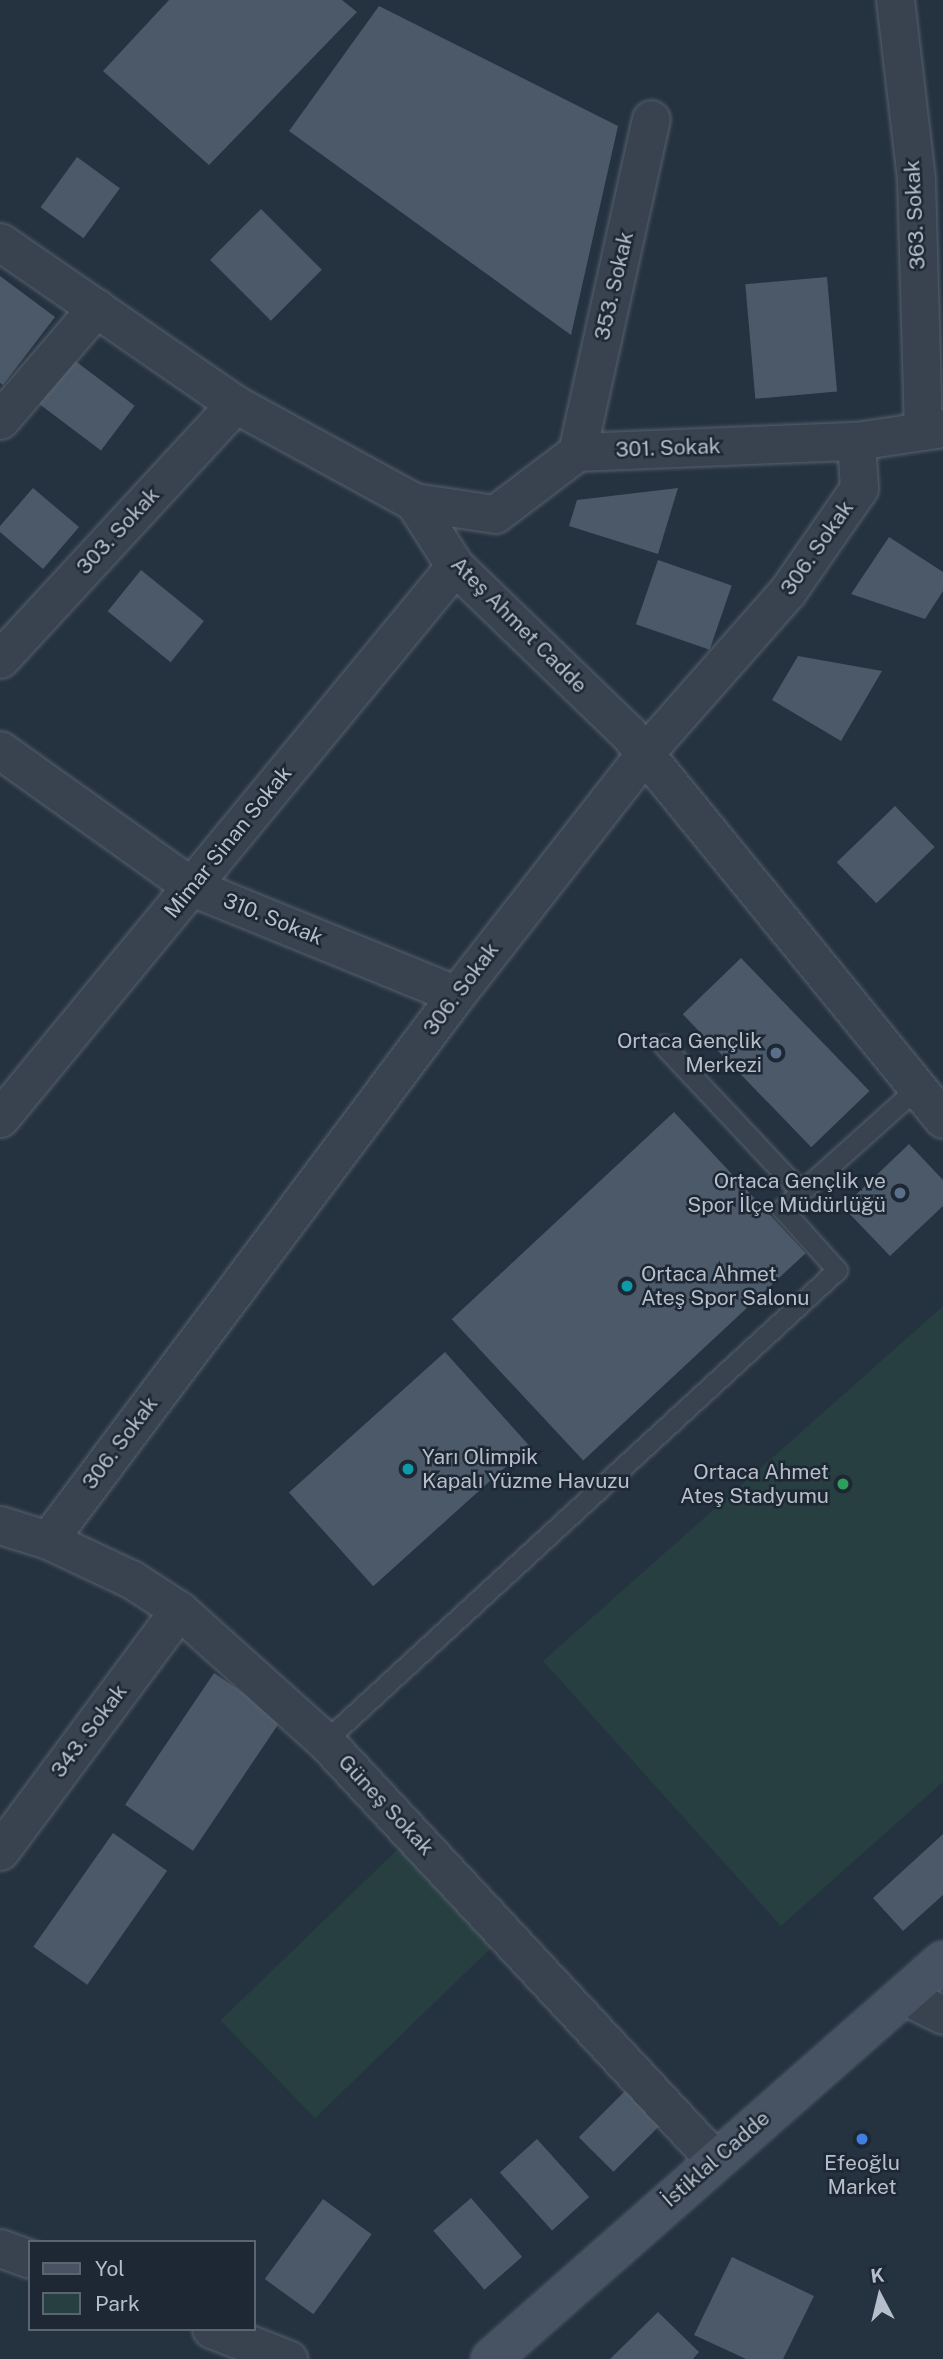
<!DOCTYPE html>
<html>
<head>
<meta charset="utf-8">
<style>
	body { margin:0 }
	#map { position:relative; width:943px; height:2359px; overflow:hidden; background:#253240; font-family:"Public Sans",sans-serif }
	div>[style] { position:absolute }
	.green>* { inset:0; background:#273f41; transform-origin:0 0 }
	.building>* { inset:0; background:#4b5969; transform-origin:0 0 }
	.roads { filter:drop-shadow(0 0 2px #57616d) drop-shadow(0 0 2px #57616d) }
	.lane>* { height:19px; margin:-9.5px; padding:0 9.5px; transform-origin:9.5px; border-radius:9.5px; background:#39434f }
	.street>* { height:37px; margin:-18.5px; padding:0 18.5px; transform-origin:18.5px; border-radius:18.5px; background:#39434f }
	.secondary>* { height:38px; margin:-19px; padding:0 19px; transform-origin:19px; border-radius:19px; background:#475362 }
	.dots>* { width:19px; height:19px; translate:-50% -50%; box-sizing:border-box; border:4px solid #1e2835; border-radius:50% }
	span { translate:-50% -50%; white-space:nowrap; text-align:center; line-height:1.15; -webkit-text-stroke:5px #1e2835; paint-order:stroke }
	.street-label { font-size:21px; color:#b6beca }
	.poi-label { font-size:21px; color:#b6beca }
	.right { translate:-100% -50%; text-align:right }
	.left { translate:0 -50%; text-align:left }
	.legend { position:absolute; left:28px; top:2240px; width:228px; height:91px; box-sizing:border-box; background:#1e2835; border:2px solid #5b6471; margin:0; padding:9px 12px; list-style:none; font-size:21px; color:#b6beca }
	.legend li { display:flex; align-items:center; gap:14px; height:35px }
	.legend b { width:35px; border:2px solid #5b6471 }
	.north { position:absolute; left:845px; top:2261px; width:70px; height:70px; -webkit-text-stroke:5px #1e2835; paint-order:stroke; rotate:353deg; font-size:19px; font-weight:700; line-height:28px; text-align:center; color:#b6beca }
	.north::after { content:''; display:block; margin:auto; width:24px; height:32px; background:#b6beca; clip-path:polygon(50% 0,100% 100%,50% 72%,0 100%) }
</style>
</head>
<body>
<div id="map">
	<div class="green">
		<div style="clip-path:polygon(943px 1306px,943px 1782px,781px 1926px,543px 1661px)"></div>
		<div style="left:401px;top:1846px;width:136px;height:251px;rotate:46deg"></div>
	</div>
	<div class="building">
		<div style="clip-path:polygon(169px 0,342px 0,357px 12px,209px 165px,103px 71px)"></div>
		<div style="clip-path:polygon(379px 6px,618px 126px,571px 335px,289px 131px)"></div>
		<div style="left:77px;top:157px;width:53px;height:62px;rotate:36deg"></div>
		<div style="left:261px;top:209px;width:86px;height:72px;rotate:45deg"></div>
		<div style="clip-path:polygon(0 276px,55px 317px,3px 385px,0 383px)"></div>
		<div style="left:827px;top:277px;width:115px;height:82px;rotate:85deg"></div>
		<div style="left:70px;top:357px;width:81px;height:56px;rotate:37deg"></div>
		<div style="clip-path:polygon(33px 488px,79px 527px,43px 569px,0 532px,0 526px)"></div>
		<div style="clip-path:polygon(678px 488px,658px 554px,569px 526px,577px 500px)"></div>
		<div style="clip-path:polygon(889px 537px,943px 572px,943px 591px,925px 619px,851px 594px)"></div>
		<div style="left:658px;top:560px;width:78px;height:68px;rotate:19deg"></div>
		<div style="left:141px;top:570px;width:81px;height:53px;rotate:39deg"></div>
		<div style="clip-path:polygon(798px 656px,882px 671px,841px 741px,772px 700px)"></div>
		<div style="left:895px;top:806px;width:57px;height:81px;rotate:46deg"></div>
		<div style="left:741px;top:958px;width:185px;height:81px;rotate:46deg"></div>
		<div style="left:674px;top:1112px;width:193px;height:304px;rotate:47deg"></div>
		<div style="clip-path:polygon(909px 1144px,943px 1180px,943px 1206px,890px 1256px,843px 1207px)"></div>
		<div style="left:445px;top:1352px;width:126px;height:210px;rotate:48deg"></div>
		<div style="left:214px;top:1673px;width:82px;height:159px;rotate:34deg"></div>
		<div style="left:113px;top:1833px;width:66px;height:139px;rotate:35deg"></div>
		<div style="clip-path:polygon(943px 1834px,943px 1895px,903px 1931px,873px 1898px)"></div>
		<div style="left:634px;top:2082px;width:49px;height:78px;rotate:45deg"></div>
		<div style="left:537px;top:2139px;width:78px;height:50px;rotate:48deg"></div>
		<div style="left:471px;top:2198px;width:78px;height:50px;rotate:49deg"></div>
		<div style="left:323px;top:2199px;width:60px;height:99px;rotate:36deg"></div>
		<div style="clip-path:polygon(732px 2257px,814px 2296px,783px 2359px,746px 2359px,694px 2335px)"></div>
		<div style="clip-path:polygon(658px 2312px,699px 2352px,693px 2359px,610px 2359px)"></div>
	</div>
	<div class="roads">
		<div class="lane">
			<div style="left:663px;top:1045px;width:202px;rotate:46.8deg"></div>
			<div style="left:325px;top:1741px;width:696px;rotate:-42.61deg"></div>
			<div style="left:837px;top:1270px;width:82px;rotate:-132deg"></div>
			<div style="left:782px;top:1209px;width:181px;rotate:-41.9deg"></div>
		</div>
		<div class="street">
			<div style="left:895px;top:0;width:181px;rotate:83.3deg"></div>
			<div style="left:916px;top:180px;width:251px;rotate:88.4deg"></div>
			<div style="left:0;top:242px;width:285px;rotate:34.6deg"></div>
			<div style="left:235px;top:404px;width:204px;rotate:28.7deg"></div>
			<div style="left:414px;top:502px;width:76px;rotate:57.4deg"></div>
			<div style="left:455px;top:566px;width:240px;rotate:44deg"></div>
			<div style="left:628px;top:733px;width:498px;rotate:50.8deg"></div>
			<div style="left:0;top:420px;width:148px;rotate:-49.4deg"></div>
			<div style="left:577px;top:452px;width:341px;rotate:-77.5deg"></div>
			<div style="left:414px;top:502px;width:82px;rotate:8.4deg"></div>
			<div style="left:495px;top:514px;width:103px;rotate:-37.1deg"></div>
			<div style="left:577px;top:452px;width:279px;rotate:-2.3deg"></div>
			<div style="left:856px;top:441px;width:88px;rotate:-8.5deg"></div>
			<div style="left:0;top:659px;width:347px;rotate:-47.3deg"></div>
			<div style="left:0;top:750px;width:236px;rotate:35.5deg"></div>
			<div style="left:192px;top:887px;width:285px;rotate:22.2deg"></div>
			<div style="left:0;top:1118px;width:715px;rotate:-50.5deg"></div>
			<div style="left:0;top:1525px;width:50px;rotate:17.4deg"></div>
			<div style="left:48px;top:1540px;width:92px;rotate:25.2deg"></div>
			<div style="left:131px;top:1579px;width:57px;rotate:32.9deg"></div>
			<div style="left:179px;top:1610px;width:196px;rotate:41.9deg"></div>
			<div style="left:325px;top:1741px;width:572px;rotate:47.05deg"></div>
			<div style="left:48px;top:1540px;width:681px;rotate:-53.18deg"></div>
			<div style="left:456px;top:995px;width:306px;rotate:-52deg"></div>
			<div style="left:644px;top:754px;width:216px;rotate:-48.6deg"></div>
			<div style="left:787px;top:592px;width:126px;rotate:-55.3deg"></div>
			<div style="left:859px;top:488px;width:47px;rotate:-93.7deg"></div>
			<div style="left:0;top:1851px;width:300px;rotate:-53.4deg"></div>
			<div style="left:905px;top:1996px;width:42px;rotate:26.6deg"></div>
			<div style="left:0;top:2248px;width:32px;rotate:20deg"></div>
			<div style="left:211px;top:2329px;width:83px;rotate:21.3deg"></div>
		</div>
		<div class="secondary">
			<div style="left:491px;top:2359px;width:602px;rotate:-41.36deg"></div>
		</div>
	</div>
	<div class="dots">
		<div style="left:776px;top:1053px;background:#5c6f8a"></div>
		<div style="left:900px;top:1193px;background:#5c6f8a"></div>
		<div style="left:627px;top:1286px;background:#0f9aa8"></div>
		<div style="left:408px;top:1469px;background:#0f9aa8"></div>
		<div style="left:843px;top:1484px;background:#2e9e5b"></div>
		<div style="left:862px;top:2139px;background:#3f7fe0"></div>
	</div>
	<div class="street-label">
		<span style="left:915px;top:215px;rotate:-93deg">363. Sokak</span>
		<span style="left:614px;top:286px;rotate:-77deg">353. Sokak</span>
		<span style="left:668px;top:448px;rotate:-2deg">301. Sokak</span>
		<span style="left:118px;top:531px;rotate:-47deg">303. Sokak</span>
		<span style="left:817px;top:548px;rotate:-55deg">306. Sokak</span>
		<span style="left:519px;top:625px;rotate:45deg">Ateş Ahmet Cadde</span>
		<span style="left:228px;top:842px;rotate:-51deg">Mimar Sinan Sokak</span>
		<span style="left:273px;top:919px;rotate:22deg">310. Sokak</span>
		<span style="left:461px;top:989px;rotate:-53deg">306. Sokak</span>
		<span style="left:120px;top:1443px;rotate:-53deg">306. Sokak</span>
		<span style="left:89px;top:1731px;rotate:-53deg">343. Sokak</span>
		<span style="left:386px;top:1805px;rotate:47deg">Güneş Sokak</span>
		<span style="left:716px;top:2159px;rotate:-41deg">İstiklal Cadde</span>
	</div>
	<div class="poi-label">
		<span class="right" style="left:762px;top:1053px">Ortaca Gençlik<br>Merkezi</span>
		<span class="right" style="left:886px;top:1193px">Ortaca Gençlik ve<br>Spor İlçe Müdürlüğü</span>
		<span class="left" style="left:641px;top:1286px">Ortaca Ahmet<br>Ateş Spor Salonu</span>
		<span class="left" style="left:422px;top:1469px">Yarı Olimpik<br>Kapalı Yüzme Havuzu</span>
		<span class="right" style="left:829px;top:1484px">Ortaca Ahmet<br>Ateş Stadyumu</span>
		<span style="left:862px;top:2175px">Efeoğlu<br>Market</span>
	</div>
	<ul class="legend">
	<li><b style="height:9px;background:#475362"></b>Yol</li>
	<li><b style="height:19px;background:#273f41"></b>Park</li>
	</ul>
	<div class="north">K</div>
</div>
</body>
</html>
